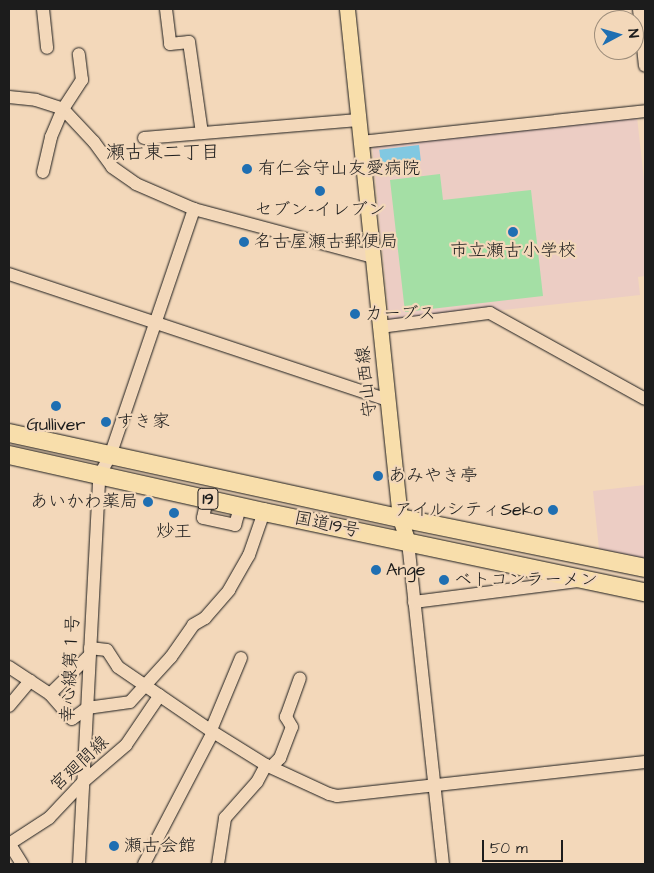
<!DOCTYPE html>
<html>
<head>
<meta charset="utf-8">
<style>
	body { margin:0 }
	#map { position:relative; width:654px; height:873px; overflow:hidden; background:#f3d8ba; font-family:"Architects Daughter","Klee One",sans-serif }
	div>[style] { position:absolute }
	.built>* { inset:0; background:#eccdc4 }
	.green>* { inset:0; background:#a4dfa5 }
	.water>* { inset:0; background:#81c8e1; transform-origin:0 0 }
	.roads { filter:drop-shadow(0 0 1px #1c1c1c) drop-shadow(0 0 1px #1c1c1c) }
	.minor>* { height:12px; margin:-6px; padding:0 6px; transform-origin:6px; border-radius:6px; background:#f3d8ba }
	.major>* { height:15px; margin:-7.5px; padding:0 7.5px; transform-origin:7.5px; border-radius:7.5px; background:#f8deab }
	.highway>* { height:18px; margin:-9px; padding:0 9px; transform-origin:9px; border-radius:9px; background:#f8deab }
	.dots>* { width:14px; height:14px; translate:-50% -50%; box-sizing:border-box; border:2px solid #f3d8ba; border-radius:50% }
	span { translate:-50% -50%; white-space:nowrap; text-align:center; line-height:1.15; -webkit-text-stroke:4.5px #f3d8ba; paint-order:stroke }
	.shield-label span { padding:1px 4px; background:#f3d8ba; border:1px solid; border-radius:4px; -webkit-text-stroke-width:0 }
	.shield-label { font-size:16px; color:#1c1c1c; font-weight:700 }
	.poi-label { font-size:18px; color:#1c1c1c }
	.left { translate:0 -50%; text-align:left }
	.right { translate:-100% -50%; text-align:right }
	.street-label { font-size:18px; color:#1c1c1c }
	.neighbourhood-label { font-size:19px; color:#1c1c1c }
	.frame { position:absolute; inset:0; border:10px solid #1c1c1c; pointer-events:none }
	.north { position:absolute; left:594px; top:10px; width:50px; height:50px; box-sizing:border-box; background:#f3d8ba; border:1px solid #9d8d7b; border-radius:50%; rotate:84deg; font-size:14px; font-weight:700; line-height:20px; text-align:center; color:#1c1c1c }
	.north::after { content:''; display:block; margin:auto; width:18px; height:22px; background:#1f6fb2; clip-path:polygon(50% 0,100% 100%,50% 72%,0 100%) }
	.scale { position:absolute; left:482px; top:840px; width:81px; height:22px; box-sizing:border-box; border:2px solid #1c1c1c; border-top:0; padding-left:6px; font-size:15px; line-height:18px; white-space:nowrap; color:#1c1c1c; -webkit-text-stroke:4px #f3d8ba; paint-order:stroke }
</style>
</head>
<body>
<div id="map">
	<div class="built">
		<div style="clip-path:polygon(637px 117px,645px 189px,645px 276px,638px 277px,640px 295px,394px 322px,389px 318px,372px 144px)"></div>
		<div style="clip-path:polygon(645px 485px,645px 559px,599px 549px,593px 491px)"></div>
	</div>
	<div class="green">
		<div style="clip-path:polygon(440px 174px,443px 200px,531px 190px,543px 296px,405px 312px,390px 180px)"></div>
	</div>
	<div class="water">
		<div style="left:419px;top:145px;width:16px;height:40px;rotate:83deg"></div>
	</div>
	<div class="roads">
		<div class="minor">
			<div style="left:43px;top:9px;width:39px;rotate:84deg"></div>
			<div style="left:166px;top:9px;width:35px;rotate:83deg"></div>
			<div style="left:170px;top:44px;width:19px;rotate:-6deg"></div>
			<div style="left:189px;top:42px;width:92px;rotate:81.9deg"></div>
			<div style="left:639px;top:9px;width:57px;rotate:84deg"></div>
			<div style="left:9px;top:97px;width:27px;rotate:6deg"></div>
			<div style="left:36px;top:100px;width:28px;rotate:18deg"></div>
			<div style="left:63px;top:109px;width:45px;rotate:46.8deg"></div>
			<div style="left:94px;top:142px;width:31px;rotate:54deg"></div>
			<div style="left:112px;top:167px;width:29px;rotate:35deg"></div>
			<div style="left:136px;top:184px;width:63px;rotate:23.3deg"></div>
			<div style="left:194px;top:209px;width:185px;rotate:15deg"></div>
			<div style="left:144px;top:138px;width:215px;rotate:-4.8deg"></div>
			<div style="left:361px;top:142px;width:286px;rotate:-6.2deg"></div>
			<div style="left:43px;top:172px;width:36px;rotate:-77deg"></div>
			<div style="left:51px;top:137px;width:30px;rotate:-67deg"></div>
			<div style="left:63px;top:109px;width:35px;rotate:-57deg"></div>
			<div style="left:82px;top:80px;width:26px;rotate:-97deg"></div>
			<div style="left:9px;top:274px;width:398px;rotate:18.4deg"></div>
			<div style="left:380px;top:327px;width:111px;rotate:-7.3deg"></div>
			<div style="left:490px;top:313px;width:177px;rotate:29deg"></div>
			<div style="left:207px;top:499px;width:19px;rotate:102deg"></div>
			<div style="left:203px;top:518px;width:33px;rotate:12deg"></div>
			<div style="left:235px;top:525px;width:19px;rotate:-74deg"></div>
			<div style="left:408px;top:542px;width:324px;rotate:83.8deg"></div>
			<div style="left:414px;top:602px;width:165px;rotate:-7.3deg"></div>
			<div style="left:90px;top:648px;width:17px;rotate:7deg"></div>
			<div style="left:107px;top:650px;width:20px;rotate:57deg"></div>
			<div style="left:118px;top:667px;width:115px;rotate:34.4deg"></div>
			<div style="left:213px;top:732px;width:62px;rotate:31.9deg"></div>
			<div style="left:266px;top:765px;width:69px;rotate:24.7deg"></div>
			<div style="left:329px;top:794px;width:8px;rotate:14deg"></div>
			<div style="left:337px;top:796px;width:310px;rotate:-6.3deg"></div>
			<div style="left:9px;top:667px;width:49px;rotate:33.4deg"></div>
			<div style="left:50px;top:694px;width:33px;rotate:49deg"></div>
			<div style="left:72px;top:719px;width:19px;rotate:-36deg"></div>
			<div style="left:87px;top:708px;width:43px;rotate:-7.9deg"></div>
			<div style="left:130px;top:702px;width:61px;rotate:-47.7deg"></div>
			<div style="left:171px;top:657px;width:39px;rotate:-55deg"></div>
			<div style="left:193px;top:625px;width:14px;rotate:-30deg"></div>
			<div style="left:205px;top:618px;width:37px;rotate:-49deg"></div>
			<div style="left:229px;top:590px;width:40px;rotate:-60.3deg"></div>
			<div style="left:249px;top:555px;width:46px;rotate:-70.8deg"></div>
			<div style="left:50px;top:694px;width:54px;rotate:-44.3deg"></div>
			<div style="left:9px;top:706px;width:33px;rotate:-50deg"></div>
			<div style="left:211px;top:730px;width:78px;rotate:-67.4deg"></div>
			<div style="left:271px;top:767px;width:13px;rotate:-45deg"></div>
			<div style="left:280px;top:758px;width:33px;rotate:-69deg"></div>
			<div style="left:292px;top:727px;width:12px;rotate:-121deg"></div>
			<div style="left:286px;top:717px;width:41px;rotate:-70.3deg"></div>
			<div style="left:9px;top:843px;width:25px;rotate:58deg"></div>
			<div style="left:9px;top:844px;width:48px;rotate:-33deg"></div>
			<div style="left:49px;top:818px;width:50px;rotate:-46.6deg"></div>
			<div style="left:83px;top:782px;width:57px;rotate:-40.7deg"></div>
			<div style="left:126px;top:745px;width:60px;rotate:-55.8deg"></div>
			<div style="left:79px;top:864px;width:389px;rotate:-87deg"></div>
			<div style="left:99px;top:476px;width:23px;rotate:-61deg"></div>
			<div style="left:110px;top:456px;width:261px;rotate:-71.2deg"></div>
			<div style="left:144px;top:864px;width:149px;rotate:-62.4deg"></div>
			<div style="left:218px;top:864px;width:47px;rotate:-81.3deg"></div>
			<div style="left:225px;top:818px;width:48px;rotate:-48.4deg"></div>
			<div style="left:257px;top:782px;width:19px;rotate:-62deg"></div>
		</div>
		<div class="major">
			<div style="left:347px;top:9px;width:512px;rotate:84.06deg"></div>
			<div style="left:400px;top:518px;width:25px;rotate:72deg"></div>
		</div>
		<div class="highway">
			<div style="left:9px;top:433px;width:400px;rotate:12.3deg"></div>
			<div style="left:400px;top:518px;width:250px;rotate:11.5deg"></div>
			<div style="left:9px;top:455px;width:261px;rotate:12.6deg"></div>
			<div style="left:264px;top:512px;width:389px;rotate:11.9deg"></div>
		</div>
	</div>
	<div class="dots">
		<div style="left:247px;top:169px;background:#1f6fb2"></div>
		<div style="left:320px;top:191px;background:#1f6fb2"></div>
		<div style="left:513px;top:232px;background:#1f6fb2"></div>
		<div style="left:244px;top:242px;background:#1f6fb2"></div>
		<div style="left:355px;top:314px;background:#1f6fb2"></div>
		<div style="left:56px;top:406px;background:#1f6fb2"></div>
		<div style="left:106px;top:422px;background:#1f6fb2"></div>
		<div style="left:378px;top:476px;background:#1f6fb2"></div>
		<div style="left:148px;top:502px;background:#1f6fb2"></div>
		<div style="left:553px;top:510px;background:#1f6fb2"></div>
		<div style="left:174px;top:513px;background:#1f6fb2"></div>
		<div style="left:376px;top:570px;background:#1f6fb2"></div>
		<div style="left:444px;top:580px;background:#1f6fb2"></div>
		<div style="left:114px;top:846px;background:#1f6fb2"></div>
	</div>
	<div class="shield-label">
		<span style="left:208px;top:499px">19</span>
	</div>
	<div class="poi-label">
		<span class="left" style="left:258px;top:169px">有仁会守山友愛病院</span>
		<span style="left:320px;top:210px">セブン-イレブン</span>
		<span class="left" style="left:254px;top:242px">名古屋瀬古郵便局</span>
		<span style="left:513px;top:251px">市立瀬古小学校</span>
		<span class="left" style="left:365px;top:314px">カーブス</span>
		<span class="left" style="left:116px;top:422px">すき家</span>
		<span style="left:56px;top:425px">Gulliver</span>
		<span class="left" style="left:388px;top:476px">あみやき亭</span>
		<span class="right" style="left:138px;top:502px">あいかわ薬局</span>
		<span class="right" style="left:543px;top:510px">アイルシティSeko</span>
		<span style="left:174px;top:532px">炒王</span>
		<span class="left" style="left:386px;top:570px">Ange</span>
		<span class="left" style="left:454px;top:580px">ベトコンラーメン</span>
		<span class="left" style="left:124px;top:846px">瀬古会館</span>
	</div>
	<div class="street-label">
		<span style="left:367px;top:382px;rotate:-96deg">守山西線</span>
		<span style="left:327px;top:525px;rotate:12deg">国道19号</span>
		<span style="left:71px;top:669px;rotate:-87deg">幸心線第１号</span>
		<span style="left:80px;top:764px;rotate:-43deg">宮廻間線</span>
	</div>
	<div class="neighbourhood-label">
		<span style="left:163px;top:153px">瀬古東二丁目</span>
	</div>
	<div class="frame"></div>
	<div class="north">N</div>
	<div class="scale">50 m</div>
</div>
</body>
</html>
